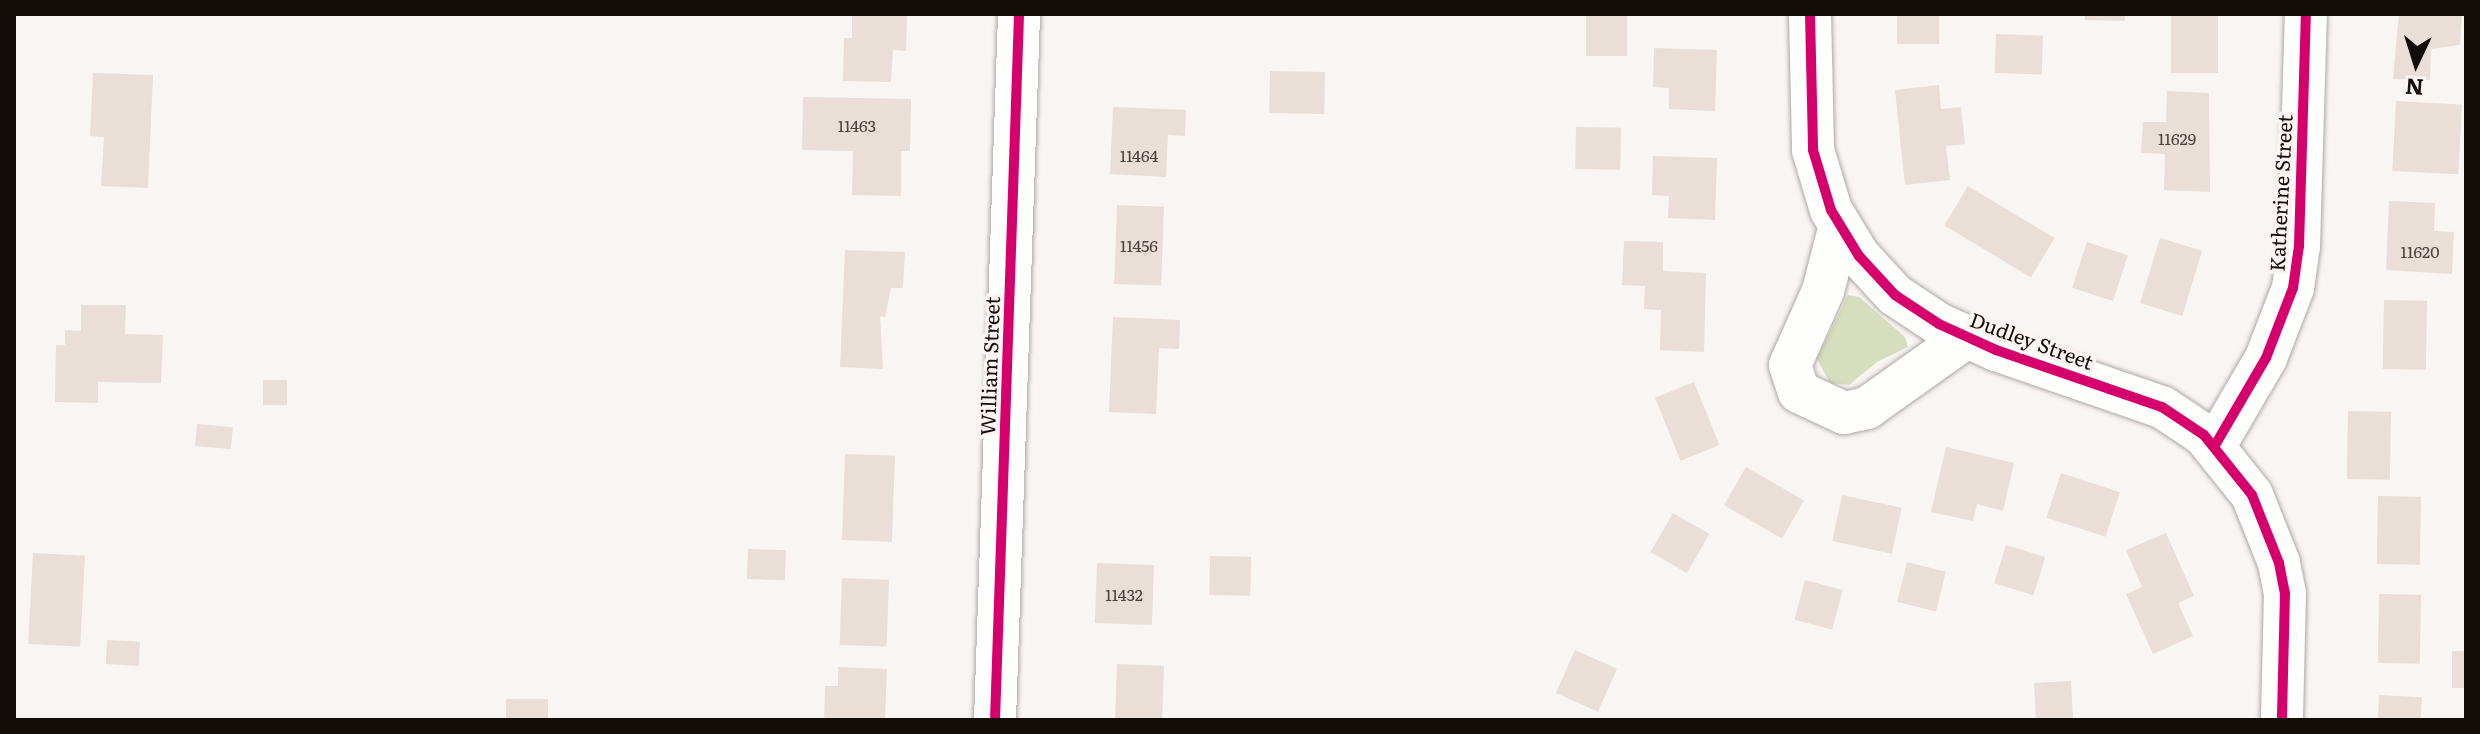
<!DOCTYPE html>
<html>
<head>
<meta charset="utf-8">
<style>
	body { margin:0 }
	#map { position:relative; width:2480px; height:734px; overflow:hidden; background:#f9f5f3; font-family:Literata,serif }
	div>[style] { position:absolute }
	.green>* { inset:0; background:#d7debe }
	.building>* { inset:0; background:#e9ded8; transform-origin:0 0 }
	.roads { filter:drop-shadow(0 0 2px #aea9a6) drop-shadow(0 0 2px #aea9a6) }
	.minor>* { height:42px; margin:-21px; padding:0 21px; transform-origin:21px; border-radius:21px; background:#fefefd }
	.cycleway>* { height:10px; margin:-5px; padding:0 5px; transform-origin:5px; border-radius:5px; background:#d6006c }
	span { translate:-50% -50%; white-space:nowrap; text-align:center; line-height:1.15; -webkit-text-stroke:7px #fcf4f0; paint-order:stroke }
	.number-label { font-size:16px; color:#4a423e }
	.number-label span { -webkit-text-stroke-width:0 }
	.street-label { font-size:20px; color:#130d0a }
	.frame { position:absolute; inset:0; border:16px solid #130d0a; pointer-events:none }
	.north { position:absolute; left:2376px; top:24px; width:80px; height:80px; -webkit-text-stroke:6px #fcf4f0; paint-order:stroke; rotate:184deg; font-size:22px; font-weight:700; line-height:32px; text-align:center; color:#130d0a }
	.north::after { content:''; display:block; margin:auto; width:28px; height:36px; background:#130d0a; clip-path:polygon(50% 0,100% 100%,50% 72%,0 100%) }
</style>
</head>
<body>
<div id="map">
	<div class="green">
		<div style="clip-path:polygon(1848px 295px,1859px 297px,1905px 337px,1908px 347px,1877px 362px,1849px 385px,1830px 383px,1817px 359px)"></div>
	</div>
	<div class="building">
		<div style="clip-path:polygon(852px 14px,907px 14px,906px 51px,893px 50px,891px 82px,843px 81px,844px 38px,852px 38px)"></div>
		<div style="left:1586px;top:14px;width:41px;height:42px"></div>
		<div style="left:1897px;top:14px;width:42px;height:30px"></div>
		<div style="clip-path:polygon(2085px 14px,2125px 14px,2125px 21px,2085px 20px)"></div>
		<div style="left:2171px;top:14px;width:47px;height:59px"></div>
		<div style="clip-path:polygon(2399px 14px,2462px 14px,2460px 45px,2431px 49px,2430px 80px,2393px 79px)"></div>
		<div style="left:1996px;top:34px;width:47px;height:39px;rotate:2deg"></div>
		<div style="clip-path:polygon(1654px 48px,1717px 50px,1715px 111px,1669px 109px,1669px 88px,1653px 87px)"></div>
		<div style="left:1270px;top:71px;width:55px;height:42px;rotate:1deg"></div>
		<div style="clip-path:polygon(93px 73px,153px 75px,148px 188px,101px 186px,104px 137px,90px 136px)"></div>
		<div style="clip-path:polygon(1939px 85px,1941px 109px,1961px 107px,1965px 144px,1946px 146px,1950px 180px,1905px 185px,1895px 90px)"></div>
		<div style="clip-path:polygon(2167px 91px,2209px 93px,2210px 192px,2164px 190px,2165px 154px,2141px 153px,2143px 122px,2166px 122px)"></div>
		<div style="clip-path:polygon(803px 97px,911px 99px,910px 151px,901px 151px,901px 196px,852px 195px,853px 151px,802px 150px)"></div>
		<div style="left:2396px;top:101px;width:66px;height:70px;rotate:3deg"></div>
		<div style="clip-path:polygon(1113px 107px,1186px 110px,1185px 136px,1168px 135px,1166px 177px,1110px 174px)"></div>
		<div style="left:1576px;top:127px;width:45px;height:42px;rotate:1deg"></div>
		<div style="clip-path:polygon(1653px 156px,1717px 158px,1715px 220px,1668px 218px,1669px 196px,1652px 195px)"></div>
		<div style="left:1968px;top:186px;width:101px;height:46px;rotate:31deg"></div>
		<div style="clip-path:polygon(2389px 201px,2435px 203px,2434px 231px,2454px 232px,2452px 274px,2386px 270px)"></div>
		<div style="left:1117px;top:205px;width:47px;height:79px;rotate:2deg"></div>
		<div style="left:2160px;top:238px;width:44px;height:68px;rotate:17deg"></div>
		<div style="clip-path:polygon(1624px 241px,1663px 242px,1663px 271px,1706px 273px,1704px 352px,1660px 350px,1661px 310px,1644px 309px,1645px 286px,1622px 285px)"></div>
		<div style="left:2087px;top:242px;width:43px;height:48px;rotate:18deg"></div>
		<div style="clip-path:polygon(845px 250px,905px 252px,903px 288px,891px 288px,885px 317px,880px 316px,883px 369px,840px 367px)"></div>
		<div style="left:2384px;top:300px;width:43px;height:69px;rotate:1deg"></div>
		<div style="clip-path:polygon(81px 305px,126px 305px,125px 334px,163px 335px,161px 383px,98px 382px,98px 403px,55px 402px,56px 345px,65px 345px,65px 330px,81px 331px)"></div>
		<div style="clip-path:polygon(1113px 317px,1180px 320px,1179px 349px,1159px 348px,1156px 414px,1109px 412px)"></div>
		<div style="left:263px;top:380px;width:24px;height:25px"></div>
		<div style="left:1694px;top:382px;width:68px;height:42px;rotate:68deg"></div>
		<div style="left:2348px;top:411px;width:43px;height:68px;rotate:1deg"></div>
		<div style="left:197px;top:424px;width:36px;height:22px;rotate:5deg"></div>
		<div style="clip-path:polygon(1946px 447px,2014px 463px,2003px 511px,1977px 504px,1973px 521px,1931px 512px)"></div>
		<div style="left:845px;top:454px;width:50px;height:86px;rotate:2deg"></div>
		<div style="left:1746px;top:467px;width:67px;height:44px;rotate:30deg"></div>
		<div style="left:2061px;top:473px;width:62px;height:47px;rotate:18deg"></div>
		<div style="left:1842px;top:495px;width:61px;height:47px;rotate:12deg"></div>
		<div style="left:2378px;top:496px;width:43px;height:68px;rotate:1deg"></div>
		<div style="left:1673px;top:513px;width:42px;height:45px;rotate:30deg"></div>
		<div style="clip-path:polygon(2166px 533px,2194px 596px,2178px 603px,2193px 636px,2153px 654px,2126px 594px,2142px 587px,2126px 550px)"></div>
		<div style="left:2006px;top:545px;width:41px;height:40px;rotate:17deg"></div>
		<div style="left:748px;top:549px;width:38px;height:30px;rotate:2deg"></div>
		<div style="left:33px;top:553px;width:52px;height:91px;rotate:3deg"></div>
		<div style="left:1210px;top:556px;width:41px;height:39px;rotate:1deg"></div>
		<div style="left:1907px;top:562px;width:40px;height:41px;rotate:14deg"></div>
		<div style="left:1097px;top:563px;width:57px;height:60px;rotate:2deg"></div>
		<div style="left:842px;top:578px;width:47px;height:67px;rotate:2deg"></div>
		<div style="left:1805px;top:580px;width:39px;height:41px;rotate:15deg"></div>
		<div style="left:2379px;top:594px;width:42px;height:69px;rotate:1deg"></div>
		<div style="left:107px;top:640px;width:33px;height:24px;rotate:3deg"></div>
		<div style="left:1575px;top:650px;width:46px;height:47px;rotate:24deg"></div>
		<div style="left:2452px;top:651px;width:14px;height:37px"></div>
		<div style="left:1117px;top:664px;width:47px;height:56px;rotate:2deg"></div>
		<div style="clip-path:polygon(838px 667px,887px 669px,885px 720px,824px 720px,825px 686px,838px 686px)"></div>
		<div style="left:2071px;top:681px;width:39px;height:37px;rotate:87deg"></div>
		<div style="left:2379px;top:695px;width:43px;height:25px;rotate:3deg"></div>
		<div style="left:548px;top:699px;width:21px;height:42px;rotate:90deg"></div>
	</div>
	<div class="roads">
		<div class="minor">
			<div style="left:1810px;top:14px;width:136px;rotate:88.7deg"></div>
			<div style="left:1813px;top:150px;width:63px;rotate:73.3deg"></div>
			<div style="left:1831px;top:210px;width:54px;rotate:58.7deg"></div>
			<div style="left:1859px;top:256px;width:53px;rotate:47.3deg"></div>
			<div style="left:1895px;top:295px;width:53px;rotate:33.4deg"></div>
			<div style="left:1939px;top:324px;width:63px;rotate:24.5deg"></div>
			<div style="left:1996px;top:350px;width:176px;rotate:19deg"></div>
			<div style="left:2162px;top:407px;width:50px;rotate:33.7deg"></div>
			<div style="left:2204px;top:435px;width:77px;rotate:51.3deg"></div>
			<div style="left:2252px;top:495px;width:73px;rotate:68.3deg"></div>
			<div style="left:2279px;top:563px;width:31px;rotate:79deg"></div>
			<div style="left:2285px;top:593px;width:127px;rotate:91.4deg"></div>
			<div style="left:1840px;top:225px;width:68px;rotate:104.4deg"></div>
			<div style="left:1823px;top:291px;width:81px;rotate:114deg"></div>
			<div style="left:1790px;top:365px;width:28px;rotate:72deg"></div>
			<div style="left:1799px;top:392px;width:50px;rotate:25deg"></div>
			<div style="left:1844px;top:413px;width:24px;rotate:-12deg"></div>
			<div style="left:1867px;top:408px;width:123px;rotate:-35.4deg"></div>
			<div style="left:2214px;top:447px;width:103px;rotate:-59.7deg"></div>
			<div style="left:2266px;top:358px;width:75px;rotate:-68.9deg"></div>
			<div style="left:2293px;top:288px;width:42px;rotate:-81.9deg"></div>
			<div style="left:2299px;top:246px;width:232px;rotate:-88.3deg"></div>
			<div style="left:995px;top:720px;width:706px;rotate:-88.05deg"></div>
		</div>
	</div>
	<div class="cycleway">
		<div style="left:1810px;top:14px;width:136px;rotate:88.7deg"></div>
		<div style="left:1813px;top:150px;width:63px;rotate:73.3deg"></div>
		<div style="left:1831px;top:210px;width:54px;rotate:58.7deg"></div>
		<div style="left:1859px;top:256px;width:53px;rotate:47.3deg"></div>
		<div style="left:1895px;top:295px;width:53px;rotate:33.4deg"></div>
		<div style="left:1939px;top:324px;width:63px;rotate:24.5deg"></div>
		<div style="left:1996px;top:350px;width:176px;rotate:19deg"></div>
		<div style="left:2162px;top:407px;width:50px;rotate:33.7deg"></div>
		<div style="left:2204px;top:435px;width:77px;rotate:51.3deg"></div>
		<div style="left:2252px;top:495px;width:73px;rotate:68.3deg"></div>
		<div style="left:2279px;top:563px;width:31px;rotate:79deg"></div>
		<div style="left:2285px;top:593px;width:127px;rotate:91.4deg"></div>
		<div style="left:2214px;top:447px;width:103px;rotate:-59.7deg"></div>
		<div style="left:2266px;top:358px;width:75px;rotate:-68.9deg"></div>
		<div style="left:2293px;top:288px;width:42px;rotate:-81.9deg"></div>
		<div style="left:2299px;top:246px;width:232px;rotate:-88.3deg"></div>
		<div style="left:995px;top:720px;width:706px;rotate:-88.05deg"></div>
	</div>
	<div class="number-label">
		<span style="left:857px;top:125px">11463</span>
		<span style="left:2177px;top:138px">11629</span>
		<span style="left:1139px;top:155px">11464</span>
		<span style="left:1139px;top:245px">11456</span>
		<span style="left:2420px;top:251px">11620</span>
		<span style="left:1124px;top:594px">11432</span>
	</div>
	<div class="street-label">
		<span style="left:2280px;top:193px;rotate:-87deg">Katherine Street</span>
		<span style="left:2032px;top:340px;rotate:20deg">Dudley Street</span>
		<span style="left:989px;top:366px;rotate:-88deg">William Street</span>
	</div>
	<div class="frame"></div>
	<div class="north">N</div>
</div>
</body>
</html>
